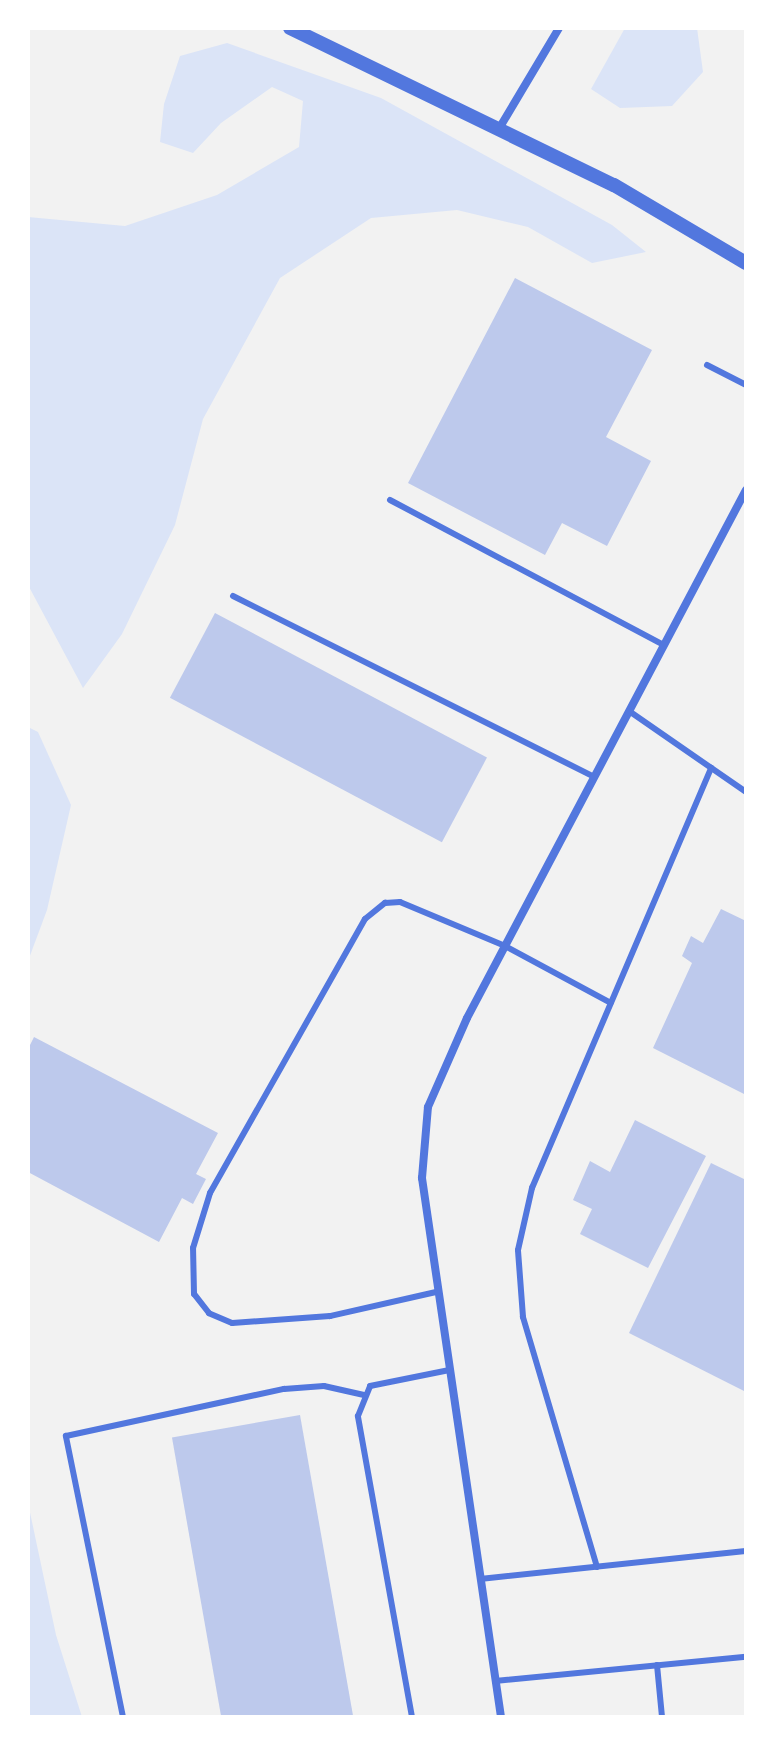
<!DOCTYPE html>
<html>
<head>
<meta charset="utf-8">
<style>
	body { margin:0 }
	#map { position:relative; width:774px; height:1745px; overflow:hidden; background:#f2f2f2; font-family:"Source Sans 3",sans-serif }
	div>[style] { position:absolute }
	.green>* { inset:0; background:#dbe4f7 }
	.building>* { inset:0; background:#bdc9ec; transform-origin:0 0 }
	.service>* { height:6px; margin:-3px; padding:0 3px; transform-origin:3px; border-radius:3px; background:#5277de }
	.minor>* { height:8px; margin:-4px; padding:0 4px; transform-origin:4px; border-radius:4px; background:#5277de }
	.tertiary>* { height:14px; margin:-7px; padding:0 7px; transform-origin:7px; border-radius:7px; background:#5277de }
	span { translate:-50% -50%; white-space:nowrap; text-align:center; line-height:1.15; -webkit-text-stroke:6px #fff; paint-order:stroke }
	.frame { position:absolute; inset:0; border:30px solid #fff; pointer-events:none }
</style>
</head>
<body>
<div id="map">
	<div class="green">
		<div style="clip-path:polygon(625px 28px,697px 28px,703px 72px,672px 106px,620px 108px,591px 89px)"></div>
		<div style="clip-path:polygon(227px 43px,381px 98px,612px 225px,646px 252px,592px 263px,528px 227px,457px 210px,371px 218px,280px 278px,203px 419px,175px 525px,122px 634px,83px 688px,28px 585px,28px 217px,125px 226px,217px 195px,299px 147px,303px 101px,272px 87px,221px 123px,193px 153px,160px 142px,164px 104px,180px 56px)"></div>
		<div style="clip-path:polygon(28px 727px,38px 732px,71px 805px,47px 910px,28px 961px)"></div>
		<div style="clip-path:polygon(28px 1503px,56px 1635px,82px 1717px,28px 1717px)"></div>
	</div>
	<div class="building">
		<div style="clip-path:polygon(515px 278px,652px 350px,606px 437px,651px 461px,607px 546px,562px 523px,545px 555px,408px 483px)"></div>
		<div style="left:215px;top:613px;width:308px;height:96px;rotate:28deg"></div>
		<div style="clip-path:polygon(721px 909px,746px 921px,746px 1095px,653px 1048px,692px 963px,682px 956px,691px 936px,703px 943px)"></div>
		<div style="clip-path:polygon(34px 1037px,218px 1133px,196px 1174px,206px 1179px,193px 1204px,182px 1198px,159px 1242px,28px 1172px,28px 1049px)"></div>
		<div style="clip-path:polygon(635px 1120px,706px 1156px,648px 1268px,580px 1234px,592px 1209px,573px 1200px,590px 1161px,610px 1172px)"></div>
		<div style="clip-path:polygon(711px 1163px,746px 1180px,746px 1392px,629px 1333px)"></div>
		<div style="left:300px;top:1415px;width:306px;height:130px;rotate:80deg"></div>
	</div>
	<div class="service">
		<div style="left:707px;top:365px;width:44px;rotate:27.1deg"></div>
		<div style="left:390px;top:500px;width:310px;rotate:27.9deg"></div>
		<div style="left:233px;top:596px;width:404px;rotate:26.6deg"></div>
		<div style="left:629px;top:711px;width:142px;rotate:34.7deg"></div>
		<div style="left:436px;top:1292px;width:109px;rotate:167.2deg"></div>
		<div style="left:330px;top:1316px;width:98px;rotate:175.9deg"></div>
		<div style="left:232px;top:1323px;width:25px;rotate:-157deg"></div>
		<div style="left:209px;top:1313px;width:24px;rotate:-128deg"></div>
		<div style="left:194px;top:1294px;width:46px;rotate:-91.2deg"></div>
		<div style="left:193px;top:1248px;width:58px;rotate:-72.8deg"></div>
		<div style="left:210px;top:1193px;width:315px;rotate:-60.5deg"></div>
		<div style="left:365px;top:919px;width:26px;rotate:-39deg"></div>
		<div style="left:385px;top:903px;width:15px;rotate:-4deg"></div>
		<div style="left:400px;top:902px;width:114px;rotate:22.7deg"></div>
		<div style="left:505px;top:946px;width:120px;rotate:28.3deg"></div>
		<div style="left:597px;top:1567px;width:261px;rotate:-106.5deg"></div>
		<div style="left:523px;top:1317px;width:67px;rotate:-94.3deg"></div>
		<div style="left:518px;top:1250px;width:64px;rotate:-77.3deg"></div>
		<div style="left:532px;top:1188px;width:457px;rotate:-66.9deg"></div>
		<div style="left:480px;top:1579px;width:267px;rotate:-6deg"></div>
		<div style="left:657px;top:1665px;width:52px;rotate:84.5deg"></div>
		<div style="left:495px;top:1681px;width:252px;rotate:-5.5deg"></div>
		<div style="left:123px;top:1717px;width:287px;rotate:-101.5deg"></div>
		<div style="left:66px;top:1436px;width:223px;rotate:-12.2deg"></div>
		<div style="left:284px;top:1389px;width:40px;rotate:-4.3deg"></div>
		<div style="left:324px;top:1386px;width:41px;rotate:12.7deg"></div>
		<div style="left:412px;top:1717px;width:306px;rotate:-100.2deg"></div>
		<div style="left:358px;top:1416px;width:32px;rotate:-68deg"></div>
		<div style="left:370px;top:1386px;width:81px;rotate:-11.4deg"></div>
	</div>
	<div class="minor">
		<div style="left:500px;top:127px;width:115px;rotate:-59.2deg"></div>
		<div style="left:501px;top:1717px;width:545px;rotate:-98.34deg"></div>
		<div style="left:422px;top:1178px;width:71px;rotate:-85.2deg"></div>
		<div style="left:428px;top:1107px;width:97px;rotate:-66.3deg"></div>
		<div style="left:467px;top:1018px;width:597px;rotate:-62.15deg"></div>
	</div>
	<div class="tertiary">
		<div style="left:290px;top:28px;width:360px;rotate:25.9deg"></div>
		<div style="left:614px;top:185px;width:153px;rotate:30.6deg"></div>
	</div>
	<div class="frame"></div>
</div>
</body>
</html>
